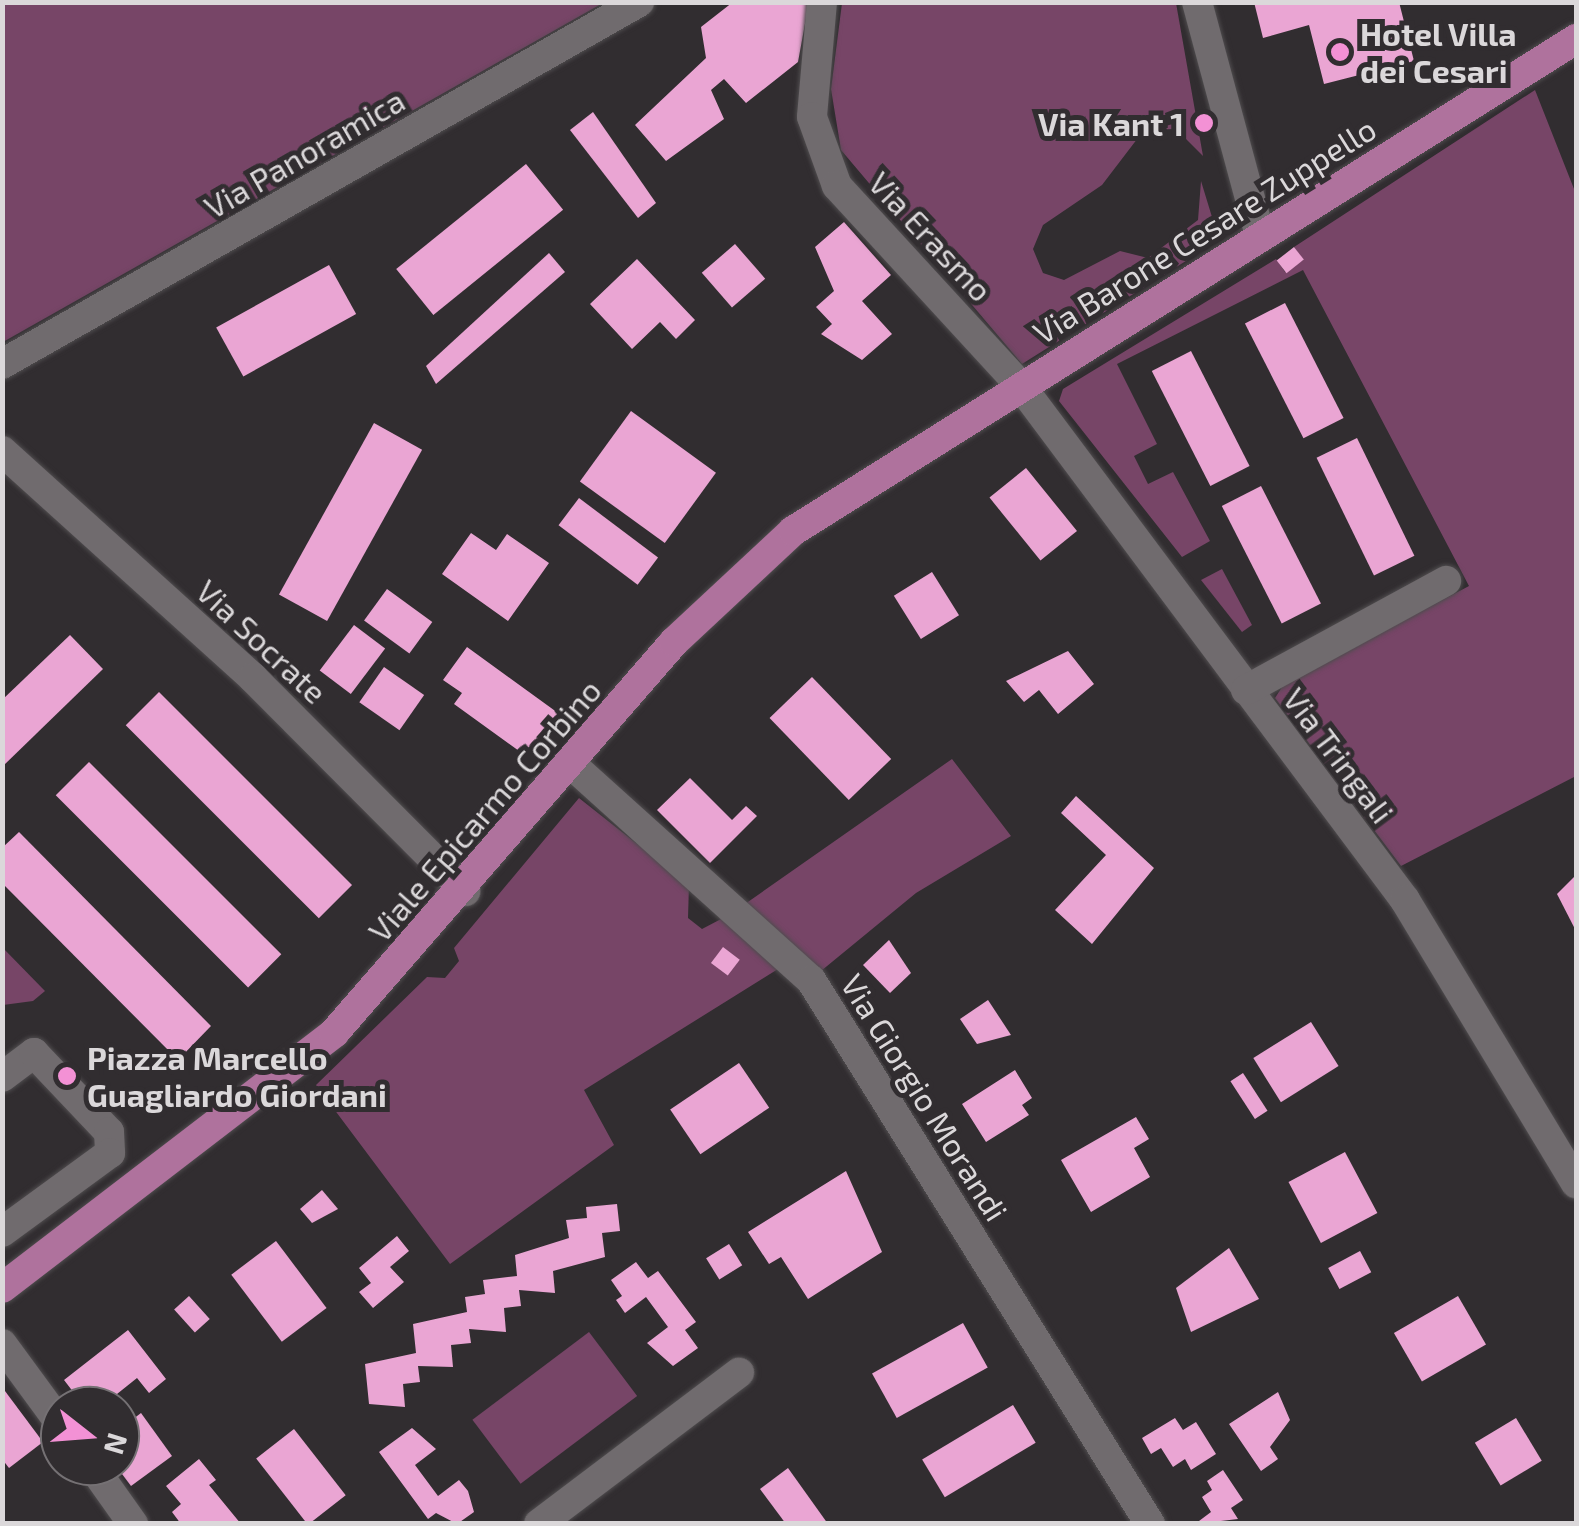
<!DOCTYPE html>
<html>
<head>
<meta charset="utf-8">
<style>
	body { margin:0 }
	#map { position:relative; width:1579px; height:1526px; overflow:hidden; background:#312d30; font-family:"Exo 2",sans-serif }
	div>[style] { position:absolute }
	.green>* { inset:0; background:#774567; transform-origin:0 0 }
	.building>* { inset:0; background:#eaa5d3; transform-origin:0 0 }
	.roads { filter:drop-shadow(0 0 2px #4f4c4e) drop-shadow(0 0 2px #4f4c4e) }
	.minor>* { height:30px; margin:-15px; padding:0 15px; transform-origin:15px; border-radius:15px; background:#706b6e }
	.major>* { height:30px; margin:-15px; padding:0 15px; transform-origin:15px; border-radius:15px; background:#af729d }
	.dots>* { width:28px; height:28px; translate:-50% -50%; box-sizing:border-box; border:5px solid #312d30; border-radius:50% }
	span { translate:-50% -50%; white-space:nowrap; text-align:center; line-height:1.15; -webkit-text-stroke:10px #312d30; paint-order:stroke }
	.poi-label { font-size:32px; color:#dbd8da; font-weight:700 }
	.left { translate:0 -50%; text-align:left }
	.right { translate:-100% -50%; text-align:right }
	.street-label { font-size:32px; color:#dbd8da }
	.frame { position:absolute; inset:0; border:5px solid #dbd8da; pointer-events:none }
	.north { position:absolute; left:40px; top:1386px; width:100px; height:100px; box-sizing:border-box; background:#312d30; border:2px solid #757174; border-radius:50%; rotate:107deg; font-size:28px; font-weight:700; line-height:40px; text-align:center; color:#dbd8da }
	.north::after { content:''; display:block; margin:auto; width:35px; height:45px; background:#f391d5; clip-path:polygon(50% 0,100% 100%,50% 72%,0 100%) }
</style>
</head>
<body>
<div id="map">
	<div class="green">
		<div style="clip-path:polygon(3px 2px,603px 2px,603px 3px,3px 342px)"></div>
		<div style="clip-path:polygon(842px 3px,1176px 3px,1203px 156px,1176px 129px,1144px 130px,1102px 185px,1043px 225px,1033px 249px,1043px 273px,1064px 280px,1120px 251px,1148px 258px,1198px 220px,1201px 181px,1212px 217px,1197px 254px,1022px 364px,841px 150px,831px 89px)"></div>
		<div style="clip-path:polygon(1535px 90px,1576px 194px,1576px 776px,1401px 866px,1275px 698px,1284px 684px,1469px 586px,1303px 270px,1117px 364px,1157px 444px,1134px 456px,1148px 484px,1173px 472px,1210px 541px,1182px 557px,1059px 401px,1063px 389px,1276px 259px,1285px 272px,1303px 260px,1294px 247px)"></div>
		<div style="clip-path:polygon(1222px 569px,1252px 625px,1242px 632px,1201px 580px)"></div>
		<div style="clip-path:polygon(952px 759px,1011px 836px,916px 893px,821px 971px,745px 904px)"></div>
		<div style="clip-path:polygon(579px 798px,689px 885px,688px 918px,702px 929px,723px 918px,778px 969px,584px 1090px,614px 1145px,450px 1264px,316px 1085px,427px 977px,445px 978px,459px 961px,454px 948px)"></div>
		<div style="clip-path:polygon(2px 947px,45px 991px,33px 1001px,3px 1005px)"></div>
		<div style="left:589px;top:1332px;width:80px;height:146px;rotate:53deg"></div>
	</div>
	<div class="building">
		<div style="clip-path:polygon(733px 2px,809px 2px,798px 62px,746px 103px,724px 79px,711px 90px,724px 119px,666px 161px,635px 125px,706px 58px,701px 27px)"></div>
		<div style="clip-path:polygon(1254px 2px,1399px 2px,1414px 61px,1324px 84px,1309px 25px,1263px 38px)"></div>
		<div style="clip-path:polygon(593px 112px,656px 203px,638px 218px,570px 130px)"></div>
		<div style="left:526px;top:164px;width:59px;height:167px;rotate:51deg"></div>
		<div style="clip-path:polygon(844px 222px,891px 275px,862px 301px,892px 334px,862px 360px,821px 334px,832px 324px,816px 307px,834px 291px,815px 247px)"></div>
		<div style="left:735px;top:244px;width:46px;height:44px;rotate:49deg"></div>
		<div style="left:1294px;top:247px;width:16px;height:22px;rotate:52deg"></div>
		<div style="clip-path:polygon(549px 253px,565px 272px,436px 384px,426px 366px)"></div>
		<div style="clip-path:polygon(637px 259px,695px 320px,676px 339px,660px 322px,632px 349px,590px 304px)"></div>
		<div style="left:329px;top:265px;width:56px;height:129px;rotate:61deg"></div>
		<div style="left:1285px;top:303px;width:129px;height:45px;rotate:63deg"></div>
		<div style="left:1191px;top:351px;width:129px;height:44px;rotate:63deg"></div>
		<div style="left:631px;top:411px;width:105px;height:87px;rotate:36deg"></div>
		<div style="left:374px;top:423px;width:55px;height:196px;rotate:29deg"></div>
		<div style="left:1357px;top:438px;width:131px;height:45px;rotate:64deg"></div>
		<div style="left:1026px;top:468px;width:81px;height:47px;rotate:51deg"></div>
		<div style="left:1261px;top:486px;width:132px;height:44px;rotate:63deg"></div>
		<div style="left:579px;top:498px;width:99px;height:34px;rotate:37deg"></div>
		<div style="clip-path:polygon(471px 533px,496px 550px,507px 534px,549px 563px,508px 621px,442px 574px)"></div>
		<div style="left:932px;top:572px;width:51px;height:45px;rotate:58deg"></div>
		<div style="left:387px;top:589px;width:56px;height:39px;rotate:36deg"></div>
		<div style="left:354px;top:625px;width:39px;height:57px;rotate:37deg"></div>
		<div style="clip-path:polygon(70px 635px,103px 669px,2px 767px,2px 700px)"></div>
		<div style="clip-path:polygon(467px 647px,558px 713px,526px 756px,454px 704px,462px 693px,443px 680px)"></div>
		<div style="clip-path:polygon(1068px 651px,1094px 684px,1058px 714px,1039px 690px,1024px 702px,1006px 681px)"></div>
		<div style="left:384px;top:667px;width:49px;height:43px;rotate:35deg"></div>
		<div style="left:812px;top:677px;width:114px;height:59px;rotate:46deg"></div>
		<div style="left:159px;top:692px;width:273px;height:47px;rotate:45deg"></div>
		<div style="left:89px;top:762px;width:272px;height:47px;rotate:45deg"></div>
		<div style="clip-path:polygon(690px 778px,732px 820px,746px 806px,757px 816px,710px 863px,657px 810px)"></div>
		<div style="clip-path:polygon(1076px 796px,1154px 868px,1092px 944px,1055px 910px,1106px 855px,1061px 813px)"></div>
		<div style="clip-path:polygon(19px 832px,211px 1026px,178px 1060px,2px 883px,2px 848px)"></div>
		<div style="clip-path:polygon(1576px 875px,1576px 931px,1557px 894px)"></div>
		<div style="clip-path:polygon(889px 940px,911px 973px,890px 993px,863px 965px)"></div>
		<div style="left:723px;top:947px;width:21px;height:20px;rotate:37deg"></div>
		<div style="clip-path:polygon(988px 1000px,1011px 1035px,977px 1044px,960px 1019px)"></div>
		<div style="left:1311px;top:1022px;width:52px;height:68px;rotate:58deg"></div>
		<div style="left:739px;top:1063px;width:54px;height:83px;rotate:56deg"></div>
		<div style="clip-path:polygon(1015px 1070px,1032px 1098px,1022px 1105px,1029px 1115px,986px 1142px,962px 1104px)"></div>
		<div style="left:1243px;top:1073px;width:45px;height:15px;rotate:57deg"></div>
		<div style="clip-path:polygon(1136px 1117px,1149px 1139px,1134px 1148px,1150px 1177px,1091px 1212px,1061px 1160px)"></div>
		<div style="left:1345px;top:1152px;width:69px;height:64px;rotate:62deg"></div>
		<div style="clip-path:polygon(846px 1171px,882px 1252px,808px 1299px,781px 1257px,769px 1264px,748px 1232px)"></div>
		<div style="clip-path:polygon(322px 1190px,338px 1209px,312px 1223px,300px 1209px)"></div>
		<div style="clip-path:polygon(617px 1204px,620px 1231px,602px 1233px,605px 1257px,553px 1271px,555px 1293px,519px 1290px,521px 1306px,504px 1308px,506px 1332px,469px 1329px,471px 1343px,451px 1345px,453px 1367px,418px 1366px,420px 1382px,403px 1384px,405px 1407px,369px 1404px,365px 1364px,416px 1353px,413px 1324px,467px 1312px,465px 1297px,485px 1294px,483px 1280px,517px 1276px,515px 1255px,569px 1238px,566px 1220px,587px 1218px,586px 1207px)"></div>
		<div style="clip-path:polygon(397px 1236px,409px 1251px,390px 1267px,404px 1282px,373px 1308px,359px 1292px,371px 1283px,359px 1268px)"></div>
		<div style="left:276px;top:1241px;width:84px;height:56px;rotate:53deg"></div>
		<div style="left:729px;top:1244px;width:25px;height:27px;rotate:58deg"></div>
		<div style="clip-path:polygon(1229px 1248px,1259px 1299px,1191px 1332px,1176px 1288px)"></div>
		<div style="left:1360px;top:1251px;width:24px;height:36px;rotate:62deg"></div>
		<div style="clip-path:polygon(636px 1262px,648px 1278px,658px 1271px,696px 1322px,685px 1330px,698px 1348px,673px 1366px,647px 1343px,668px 1327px,646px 1297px,625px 1313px,616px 1300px,622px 1296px,611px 1280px)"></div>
		<div style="left:189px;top:1296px;width:31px;height:20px;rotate:48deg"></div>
		<div style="left:1458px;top:1296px;width:56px;height:74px;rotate:60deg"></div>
		<div style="left:963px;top:1323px;width:51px;height:104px;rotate:61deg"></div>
		<div style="clip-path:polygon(128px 1330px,166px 1379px,149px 1393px,137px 1378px,107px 1402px,84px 1406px,64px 1380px)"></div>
		<div style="clip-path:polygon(2px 1387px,43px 1442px,9px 1468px,2px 1459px)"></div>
		<div style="clip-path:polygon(1278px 1392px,1290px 1420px,1270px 1447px,1278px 1459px,1261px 1471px,1229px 1424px)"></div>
		<div style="left:1013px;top:1405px;width:44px;height:106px;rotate:59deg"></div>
		<div style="clip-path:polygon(141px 1413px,172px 1456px,131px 1486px,116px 1466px,120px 1429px)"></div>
		<div style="clip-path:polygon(1175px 1418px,1183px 1430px,1196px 1422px,1216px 1454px,1191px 1470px,1185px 1459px,1173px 1467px,1161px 1448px,1151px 1454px,1142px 1438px)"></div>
		<div style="left:1516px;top:1418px;width:50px;height:48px;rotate:59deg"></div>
		<div style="clip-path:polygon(412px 1428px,436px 1449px,415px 1465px,438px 1496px,459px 1480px,468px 1491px,474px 1512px,457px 1524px,436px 1513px,428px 1519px,379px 1452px)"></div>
		<div style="left:294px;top:1429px;width:84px;height:48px;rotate:52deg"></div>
		<div style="clip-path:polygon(199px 1459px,216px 1480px,209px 1485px,241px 1524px,181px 1524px,172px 1512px,181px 1504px,166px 1486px)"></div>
		<div style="clip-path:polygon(788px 1468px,828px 1524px,786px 1524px,760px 1489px)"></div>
		<div style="clip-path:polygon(1223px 1470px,1243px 1500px,1231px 1508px,1238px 1519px,1195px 1524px,1211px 1512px,1202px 1497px,1212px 1490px,1207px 1481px)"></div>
	</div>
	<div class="roads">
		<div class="minor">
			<div style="left:822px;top:2px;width:115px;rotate:95deg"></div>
			<div style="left:812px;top:117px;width:73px;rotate:70.1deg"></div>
			<div style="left:837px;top:186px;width:270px;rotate:47.4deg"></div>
			<div style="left:1020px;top:385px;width:643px;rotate:53.22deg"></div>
			<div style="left:1405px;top:900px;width:331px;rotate:58.9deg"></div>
			<div style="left:1197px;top:2px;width:242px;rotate:74.9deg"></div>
			<div style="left:2px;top:364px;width:733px;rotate:-29.61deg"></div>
			<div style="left:2px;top:451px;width:338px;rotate:42.1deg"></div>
			<div style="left:253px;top:678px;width:301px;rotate:45.1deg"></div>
			<div style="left:1246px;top:690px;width:228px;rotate:-28.6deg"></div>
			<div style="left:572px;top:765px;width:321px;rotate:42deg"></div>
			<div style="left:811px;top:980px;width:641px;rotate:58.07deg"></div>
			<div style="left:2px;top:1077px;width:40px;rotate:-37deg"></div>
			<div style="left:34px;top:1053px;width:109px;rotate:46.5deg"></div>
			<div style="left:109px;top:1132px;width:21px;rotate:87deg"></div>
			<div style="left:110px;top:1153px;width:134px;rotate:143.8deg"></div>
			<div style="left:2px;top:1344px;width:98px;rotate:53.7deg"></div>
			<div style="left:92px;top:1466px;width:71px;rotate:54.7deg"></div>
			<div style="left:539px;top:1524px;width:251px;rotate:-37.1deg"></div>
		</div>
		<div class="major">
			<div style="left:2px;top:1288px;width:419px;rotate:-37.5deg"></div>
			<div style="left:334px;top:1033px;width:518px;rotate:-48.99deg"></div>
			<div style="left:674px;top:642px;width:163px;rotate:-43deg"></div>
			<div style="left:793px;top:531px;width:925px;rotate:-32.14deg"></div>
		</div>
	</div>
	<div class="dots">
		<div style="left:1340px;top:52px;background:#f391d5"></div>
		<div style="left:1204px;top:123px;background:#f391d5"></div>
		<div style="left:67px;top:1076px;background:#f391d5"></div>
	</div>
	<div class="poi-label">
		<span class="left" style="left:1360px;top:52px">Hotel Villa<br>dei Cesari</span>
		<span class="right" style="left:1184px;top:123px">Via Kant 1</span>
		<span class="left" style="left:87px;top:1076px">Piazza Marcello<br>Guagliardo Giordani</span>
	</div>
	<div class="street-label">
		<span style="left:304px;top:153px;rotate:-30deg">Via Panoramica</span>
		<span style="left:1204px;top:230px;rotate:-32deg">Via Barone Cesare Zuppello</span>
		<span style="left:931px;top:236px;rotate:47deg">Via Erasmo</span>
		<span style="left:262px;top:641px;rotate:43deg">Via Socrate</span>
		<span style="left:1339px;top:755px;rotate:53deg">Via Tringali</span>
		<span style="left:484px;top:810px;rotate:-49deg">Viale Epicarmo Corbino</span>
		<span style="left:925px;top:1097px;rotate:58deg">Via Giorgio Morandi</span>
	</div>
	<div class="frame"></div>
	<div class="north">N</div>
</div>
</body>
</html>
